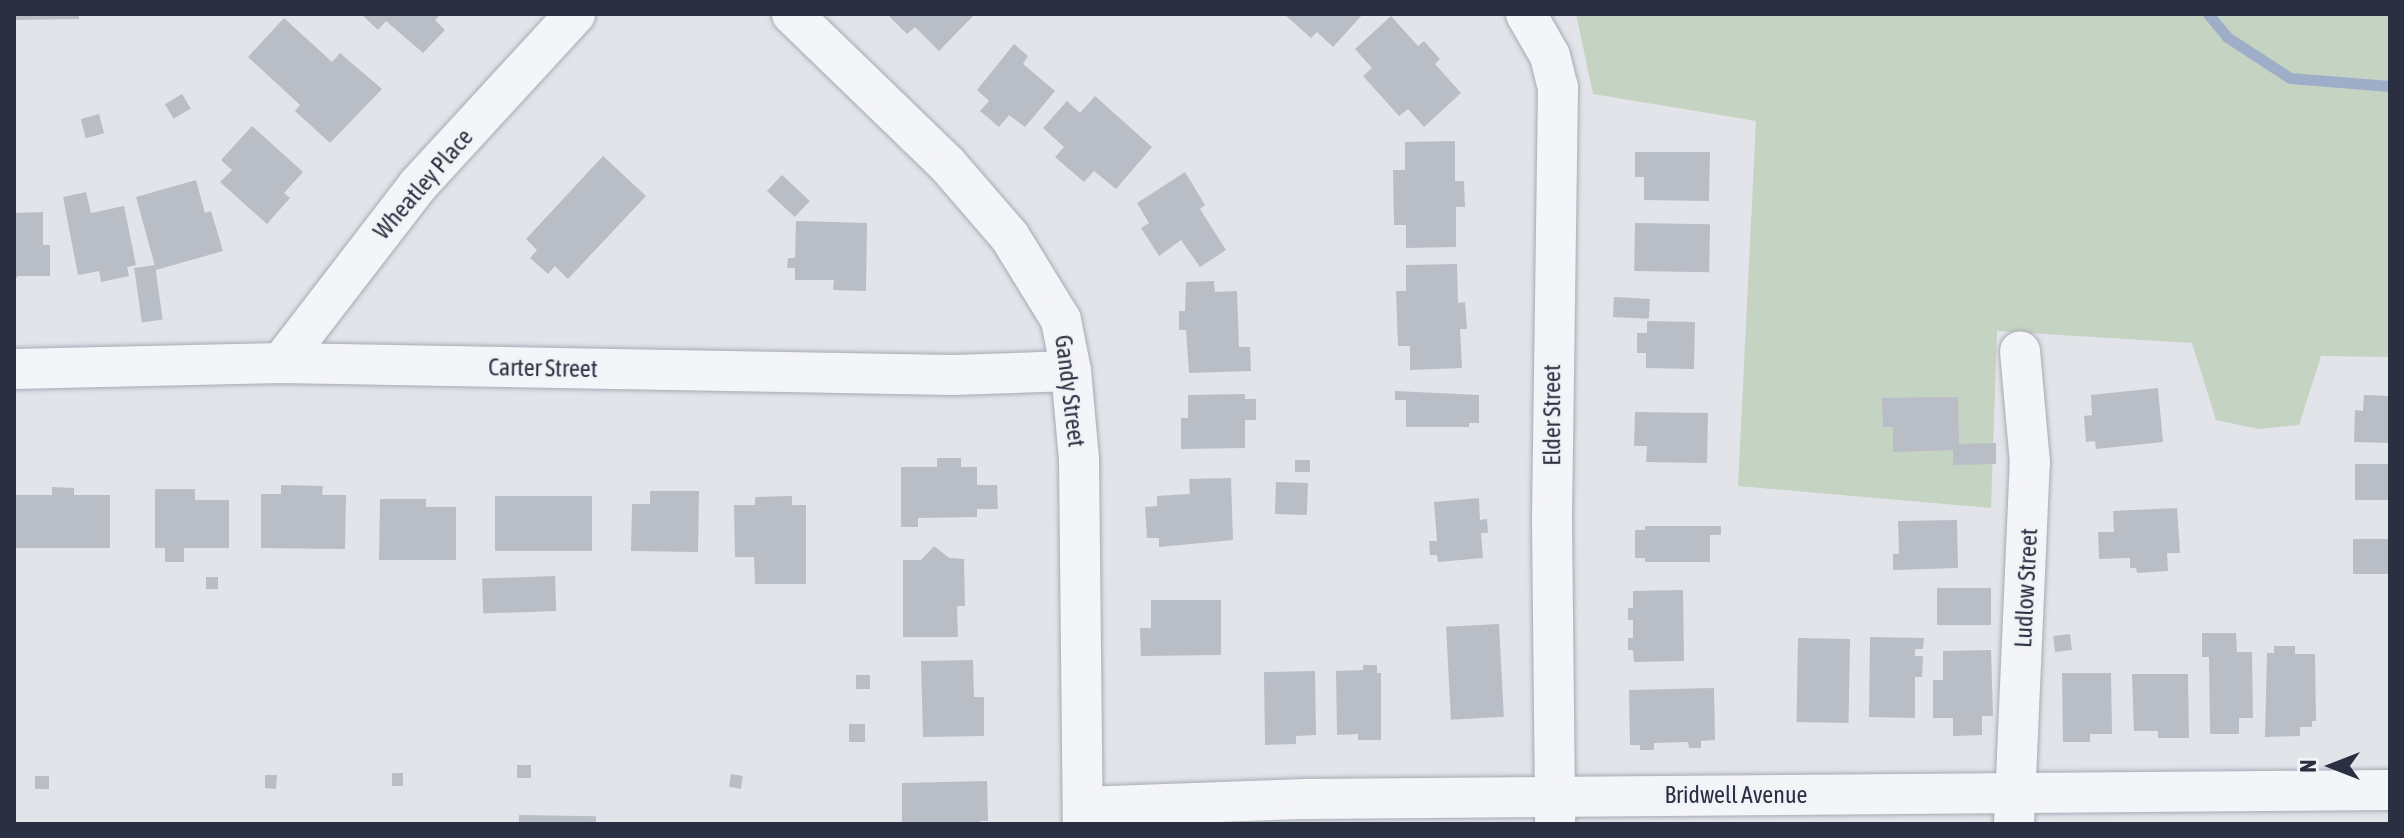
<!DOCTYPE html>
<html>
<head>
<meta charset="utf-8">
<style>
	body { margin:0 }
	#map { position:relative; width:2404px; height:838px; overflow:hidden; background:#e2e4ea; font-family:"Asap Condensed",sans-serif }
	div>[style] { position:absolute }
	.green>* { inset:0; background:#c5d3c3 }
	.stream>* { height:11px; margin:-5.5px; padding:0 5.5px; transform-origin:5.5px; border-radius:5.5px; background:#9eaec8 }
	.building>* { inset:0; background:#b9bdc6; transform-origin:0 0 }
	.roads { filter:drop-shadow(0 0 2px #a7aab4) drop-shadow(0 0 2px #a7aab4) }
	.minor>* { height:40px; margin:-20px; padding:0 20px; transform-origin:20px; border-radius:20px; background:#f4f5f8 }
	span { translate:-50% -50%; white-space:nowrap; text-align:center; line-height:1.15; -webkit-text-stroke:6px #f1f3f7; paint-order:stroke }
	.street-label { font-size:24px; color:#2a3041 }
	.frame { position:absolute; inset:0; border:16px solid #2a3041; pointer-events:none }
	.north { position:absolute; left:2292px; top:726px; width:80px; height:80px; -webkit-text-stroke:6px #f1f3f7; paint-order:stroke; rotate:270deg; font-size:22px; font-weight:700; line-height:32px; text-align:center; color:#2a3041 }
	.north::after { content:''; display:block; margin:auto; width:28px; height:36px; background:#2a3041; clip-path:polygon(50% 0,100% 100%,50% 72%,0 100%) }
</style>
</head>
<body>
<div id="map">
	<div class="green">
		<div style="clip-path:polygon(1576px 14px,2390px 14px,2390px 357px,2321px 356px,2299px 425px,2259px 429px,2216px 420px,2192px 343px,1997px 331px,1991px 508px,1738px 486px,1756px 121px,1593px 94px)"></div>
	</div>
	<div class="stream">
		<div style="left:2208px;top:14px;width:30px;rotate:50deg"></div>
		<div style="left:2227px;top:37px;width:75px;rotate:33.1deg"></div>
		<div style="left:2290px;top:78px;width:100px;rotate:4.6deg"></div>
	</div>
	<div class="building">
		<div style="clip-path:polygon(14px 14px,79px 14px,79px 19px,14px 20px)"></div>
		<div style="clip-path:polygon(361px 14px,441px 14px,435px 20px,445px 30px,423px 53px,386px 21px,378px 30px)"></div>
		<div style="clip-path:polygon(887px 14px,975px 14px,939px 51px,915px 27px,907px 34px)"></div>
		<div style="clip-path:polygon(1284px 14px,1363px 14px,1333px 47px,1317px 32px,1311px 38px)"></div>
		<div style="clip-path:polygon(1391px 16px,1418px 46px,1424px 41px,1440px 59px,1435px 64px,1461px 93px,1424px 127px,1408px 109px,1399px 116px,1363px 76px,1372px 68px,1355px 49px)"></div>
		<div style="clip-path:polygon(284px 18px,332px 62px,340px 53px,382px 89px,330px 143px,295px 111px,300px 105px,248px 57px)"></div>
		<div style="clip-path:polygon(1014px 44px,1028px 56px,1023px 64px,1055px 91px,1025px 127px,1009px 115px,999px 127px,980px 111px,989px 101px,977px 90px)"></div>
		<div style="left:182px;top:94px;width:17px;height:20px;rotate:59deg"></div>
		<div style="clip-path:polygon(1095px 96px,1152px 147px,1116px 189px,1094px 171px,1084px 182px,1055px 157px,1064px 147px,1043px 128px,1067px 101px,1080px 113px)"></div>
		<div style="left:99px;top:114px;width:20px;height:19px;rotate:75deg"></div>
		<div style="clip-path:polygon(252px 126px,303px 172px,284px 193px,290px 198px,267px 224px,220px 182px,232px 170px,221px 160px)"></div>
		<div style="clip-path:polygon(1455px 141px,1455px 181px,1464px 181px,1465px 207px,1456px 207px,1456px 247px,1406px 248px,1406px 225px,1394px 225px,1393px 170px,1405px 170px,1405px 142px)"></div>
		<div style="clip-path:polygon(1635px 152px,1710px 152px,1709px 201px,1644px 200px,1644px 177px,1635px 177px)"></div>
		<div style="clip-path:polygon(603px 156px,646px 196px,568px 279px,555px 266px,548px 274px,530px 258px,537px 250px,526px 239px)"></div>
		<div style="clip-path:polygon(1185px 172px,1205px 205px,1200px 209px,1226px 250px,1200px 267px,1181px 240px,1159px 256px,1141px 228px,1149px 223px,1137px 203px)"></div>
		<div style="left:782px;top:175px;width:38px;height:22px;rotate:43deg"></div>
		<div style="clip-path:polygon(196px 180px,205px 213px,211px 211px,223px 251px,156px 270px,136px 197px)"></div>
		<div style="clip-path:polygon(86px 192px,91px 213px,124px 206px,136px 265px,127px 267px,129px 276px,101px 282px,99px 271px,78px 275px,63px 197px)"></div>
		<div style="clip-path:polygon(43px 212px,43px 245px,50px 245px,50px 276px,18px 276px,14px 280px,14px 213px)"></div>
		<div style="clip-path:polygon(796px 221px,867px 223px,866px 291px,833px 290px,834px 280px,795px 280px,795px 268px,787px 268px,788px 258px,795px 258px)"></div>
		<div style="left:1635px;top:223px;width:75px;height:48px;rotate:1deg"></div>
		<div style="clip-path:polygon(1457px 264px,1458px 303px,1465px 302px,1467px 329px,1460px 329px,1462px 368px,1410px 370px,1410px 346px,1398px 346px,1396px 291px,1406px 291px,1406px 265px)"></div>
		<div style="left:155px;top:265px;width:55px;height:21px;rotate:82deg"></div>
		<div style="clip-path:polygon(1214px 281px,1215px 292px,1237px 291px,1239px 347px,1250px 347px,1251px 371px,1189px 373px,1186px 330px,1179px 330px,1179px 311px,1185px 311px,1186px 282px)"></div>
		<div style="left:1614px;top:297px;width:36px;height:20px;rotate:3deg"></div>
		<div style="clip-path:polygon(1647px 321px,1695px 322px,1694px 369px,1646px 368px,1646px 353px,1637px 353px,1637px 333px,1647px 333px)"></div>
		<div style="clip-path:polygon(2158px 388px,2163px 442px,2096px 449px,2095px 441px,2086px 442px,2084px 416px,2092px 415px,2091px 395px)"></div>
		<div style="clip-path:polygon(1395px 391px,1479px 395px,1479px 423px,1469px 423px,1469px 427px,1406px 427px,1406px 400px,1395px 400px)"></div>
		<div style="clip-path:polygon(1245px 394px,1245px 399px,1256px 399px,1256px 420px,1245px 420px,1245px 448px,1181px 449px,1181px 418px,1188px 418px,1188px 395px)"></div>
		<div style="clip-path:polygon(2364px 395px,2390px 396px,2390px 443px,2354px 442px,2355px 410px,2363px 411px)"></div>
		<div style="clip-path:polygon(1958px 397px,1959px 444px,1996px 443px,1996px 464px,1953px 465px,1953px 450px,1893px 452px,1893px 427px,1883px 427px,1882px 398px)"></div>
		<div style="clip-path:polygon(1635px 412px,1708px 413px,1707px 463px,1646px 462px,1647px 446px,1634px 446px)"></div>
		<div style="clip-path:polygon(937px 458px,961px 458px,961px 467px,977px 467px,977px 485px,997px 485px,998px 509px,977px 509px,977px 517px,918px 518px,918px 527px,901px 527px,901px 467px,937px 467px)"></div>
		<div style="left:1295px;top:460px;width:15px;height:12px"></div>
		<div style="left:2355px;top:464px;width:35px;height:36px"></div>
		<div style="clip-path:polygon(1231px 478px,1233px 540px,1159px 547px,1159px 538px,1147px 538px,1145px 507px,1157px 506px,1157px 496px,1190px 494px,1189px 479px)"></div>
		<div style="left:1276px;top:482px;width:32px;height:32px;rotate:2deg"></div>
		<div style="clip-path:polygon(281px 485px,323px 486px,322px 495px,346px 495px,345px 549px,261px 548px,261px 494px,281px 494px)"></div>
		<div style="clip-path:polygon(52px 487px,74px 488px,74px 495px,110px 495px,110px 548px,15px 548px,15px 495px,52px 495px)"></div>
		<div style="clip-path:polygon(155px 489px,195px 489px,195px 500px,229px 500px,229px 548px,184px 548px,184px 562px,165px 562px,165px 548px,155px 548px)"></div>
		<div style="clip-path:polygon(650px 491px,699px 491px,698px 552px,631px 551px,632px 504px,650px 504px)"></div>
		<div style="left:495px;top:496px;width:97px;height:55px"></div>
		<div style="clip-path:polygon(792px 496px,792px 505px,806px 505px,806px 584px,755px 584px,754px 557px,735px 557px,734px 505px,755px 505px,755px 497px)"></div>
		<div style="clip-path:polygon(1479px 498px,1480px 520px,1487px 519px,1488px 533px,1481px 533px,1483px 558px,1438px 562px,1437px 555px,1430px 555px,1429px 541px,1437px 541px,1434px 502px)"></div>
		<div style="clip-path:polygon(380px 499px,426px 499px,426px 507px,456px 507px,456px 560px,379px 560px)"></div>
		<div style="clip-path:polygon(2177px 508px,2180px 553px,2167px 553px,2168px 571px,2137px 573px,2136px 568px,2130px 568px,2130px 558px,2099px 559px,2098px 532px,2114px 532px,2113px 511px)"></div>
		<div style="clip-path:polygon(1957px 520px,1958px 568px,1893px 570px,1893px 554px,1899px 554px,1898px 521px)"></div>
		<div style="clip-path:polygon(1645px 526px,1721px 526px,1721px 535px,1710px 535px,1710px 562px,1645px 562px,1645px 558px,1635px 558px,1635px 530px,1645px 530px)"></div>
		<div style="left:2353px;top:539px;width:37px;height:35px"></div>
		<div style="clip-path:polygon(934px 546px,949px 558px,964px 559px,965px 606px,957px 606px,958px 637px,903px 637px,903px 560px,921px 560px)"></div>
		<div style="left:555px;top:576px;width:35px;height:73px;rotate:88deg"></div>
		<div style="left:206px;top:577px;width:12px;height:12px"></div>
		<div style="left:1991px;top:588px;width:37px;height:54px;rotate:90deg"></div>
		<div style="clip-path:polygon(1683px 590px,1684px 661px,1634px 662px,1633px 650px,1628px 650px,1628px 638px,1633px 638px,1633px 620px,1628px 620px,1628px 608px,1633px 608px,1633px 591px)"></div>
		<div style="clip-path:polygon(1151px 600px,1221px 600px,1221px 655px,1141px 656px,1140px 628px,1151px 628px)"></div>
		<div style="left:1499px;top:624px;width:93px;height:53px;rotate:87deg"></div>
		<div style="clip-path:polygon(2202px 633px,2236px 633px,2237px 652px,2252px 652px,2253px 718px,2239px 718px,2239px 734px,2210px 734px,2209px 657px,2202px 657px)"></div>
		<div style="left:2070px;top:634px;width:16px;height:17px;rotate:83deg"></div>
		<div style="clip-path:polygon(1870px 637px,1924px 638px,1923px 649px,1915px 649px,1915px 656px,1923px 656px,1922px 677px,1915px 677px,1915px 718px,1869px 717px)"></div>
		<div style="left:1798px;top:638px;width:52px;height:84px;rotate:1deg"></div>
		<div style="clip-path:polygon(2274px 646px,2295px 646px,2295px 654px,2315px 654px,2316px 721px,2312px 721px,2312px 727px,2300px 727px,2300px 736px,2265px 737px,2267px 653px,2274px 653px)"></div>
		<div style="clip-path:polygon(1991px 650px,1993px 716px,1982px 716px,1982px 735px,1953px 736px,1953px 718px,1933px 718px,1933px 680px,1943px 680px,1943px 651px)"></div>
		<div style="clip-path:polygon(973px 660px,974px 697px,984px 697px,984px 736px,923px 737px,921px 661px)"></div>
		<div style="clip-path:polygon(1363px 665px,1377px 665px,1377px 673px,1381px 673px,1381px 740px,1358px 740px,1358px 734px,1337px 735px,1336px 671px,1363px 670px)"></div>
		<div style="clip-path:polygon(1315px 671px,1316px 735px,1296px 736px,1296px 744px,1265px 745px,1264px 672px)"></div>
		<div style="clip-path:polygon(2062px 673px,2111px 673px,2112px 734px,2090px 734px,2090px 742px,2063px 742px)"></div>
		<div style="clip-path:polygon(2132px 674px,2188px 674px,2189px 738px,2158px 738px,2158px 731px,2134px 731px)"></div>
		<div style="left:856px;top:675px;width:14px;height:14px"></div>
		<div style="clip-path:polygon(1714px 688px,1715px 740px,1701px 741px,1701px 748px,1689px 748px,1688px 742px,1654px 743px,1654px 750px,1640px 750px,1640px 745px,1630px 745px,1629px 690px)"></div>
		<div style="left:849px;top:724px;width:16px;height:18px"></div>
		<div style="left:517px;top:765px;width:14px;height:13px"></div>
		<div style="left:392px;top:773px;width:11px;height:13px"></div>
		<div style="left:731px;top:774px;width:12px;height:13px;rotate:9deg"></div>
		<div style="clip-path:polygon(265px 775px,277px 775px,276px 789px,265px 788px)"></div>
		<div style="left:35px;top:776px;width:14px;height:13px"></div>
		<div style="clip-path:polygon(987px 781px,988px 821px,980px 821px,980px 824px,902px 824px,902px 783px)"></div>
		<div style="left:519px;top:815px;width:77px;height:9px;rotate:1deg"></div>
	</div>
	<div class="roads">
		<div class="minor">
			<div style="left:792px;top:14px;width:216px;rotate:44.1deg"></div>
			<div style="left:947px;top:164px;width:96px;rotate:49.2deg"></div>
			<div style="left:1010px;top:237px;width:97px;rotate:58.4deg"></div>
			<div style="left:1061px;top:320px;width:52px;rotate:78.9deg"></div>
			<div style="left:1071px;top:371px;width:88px;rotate:84.8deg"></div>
			<div style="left:1079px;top:459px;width:365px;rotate:89.4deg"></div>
			<div style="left:1526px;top:14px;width:48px;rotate:60.3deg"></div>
			<div style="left:1550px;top:56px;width:32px;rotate:76deg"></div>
			<div style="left:1558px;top:87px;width:432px;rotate:90.8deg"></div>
			<div style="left:1552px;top:519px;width:305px;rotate:89.4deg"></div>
			<div style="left:281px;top:363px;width:225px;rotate:-52.4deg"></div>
			<div style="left:418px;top:185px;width:232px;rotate:-47.4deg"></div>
			<div style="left:14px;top:369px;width:267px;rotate:-1.3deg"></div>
			<div style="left:281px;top:363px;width:672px;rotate:1.02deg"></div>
			<div style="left:953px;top:375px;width:118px;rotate:-1.9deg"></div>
			<div style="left:1083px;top:807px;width:222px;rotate:-2.1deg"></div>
			<div style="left:1305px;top:799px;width:1085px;rotate:-0.48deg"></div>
			<div style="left:2014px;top:824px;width:361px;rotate:-87.5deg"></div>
			<div style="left:2030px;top:463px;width:112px;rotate:-95.1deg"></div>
		</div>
	</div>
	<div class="street-label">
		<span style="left:423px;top:184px;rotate:-49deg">Wheatley Place</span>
		<span style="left:543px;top:368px;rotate:1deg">Carter Street</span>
		<span style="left:1070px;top:391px;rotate:83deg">Gandy Street</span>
		<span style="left:1552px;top:415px;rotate:-90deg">Elder Street</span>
		<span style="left:2026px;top:588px;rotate:-87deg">Ludlow Street</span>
		<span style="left:1736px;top:795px">Bridwell Avenue</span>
	</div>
	<div class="frame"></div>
	<div class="north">N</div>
</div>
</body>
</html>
